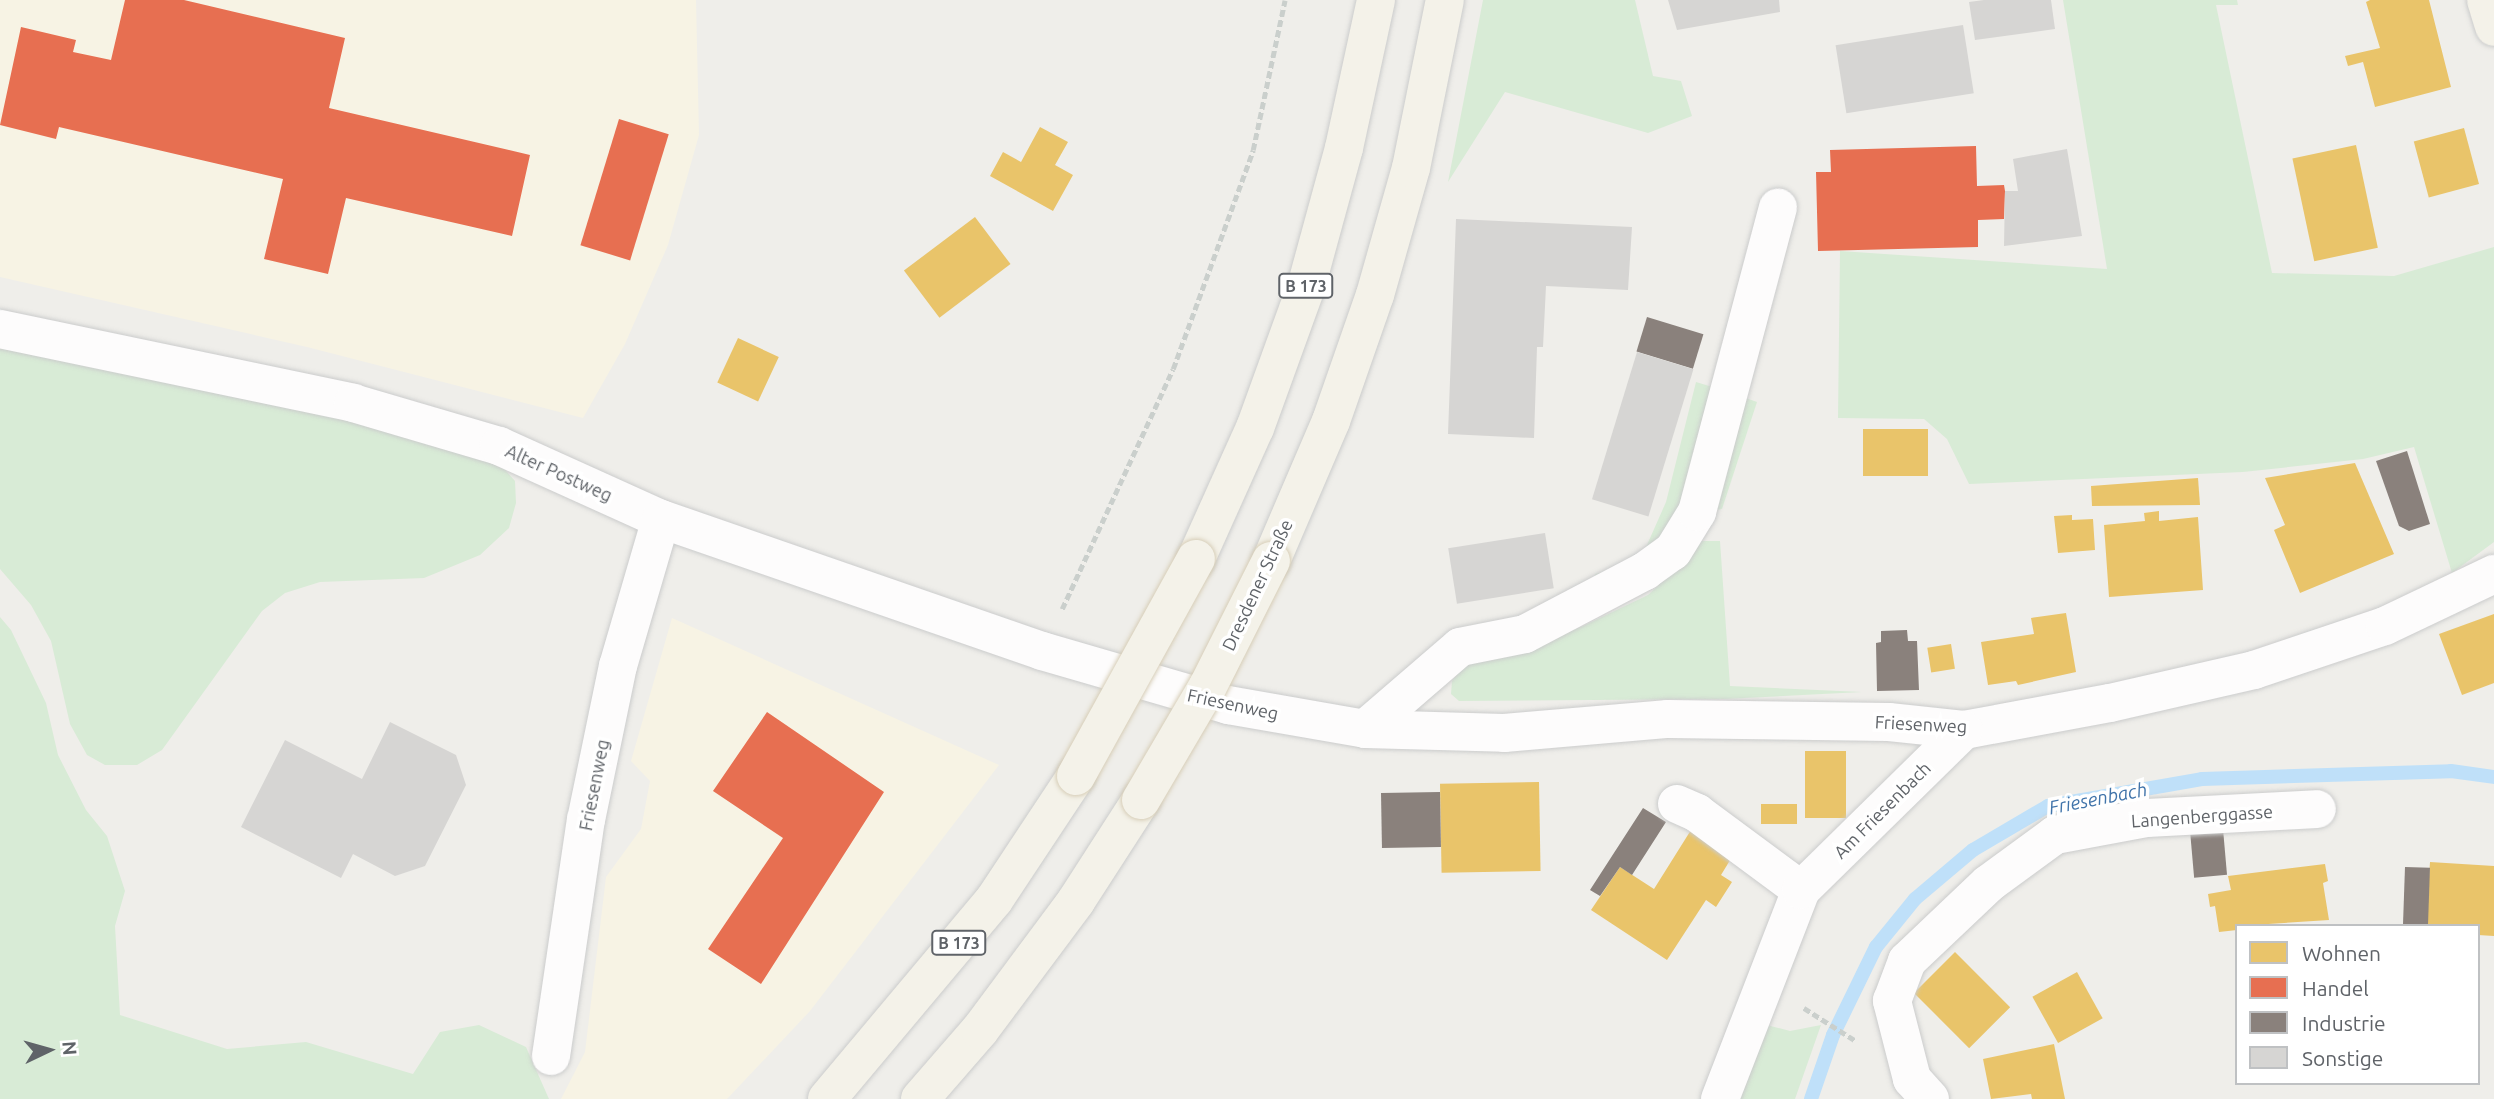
<!DOCTYPE html>
<html>
<head>
<meta charset="utf-8">
<style>
	body { margin:0 }
	#map { position:relative; width:2494px; height:1099px; overflow:hidden; background:#efeeea; font-family:Ubuntu,sans-serif }
	div>[style] { position:absolute }
	.commercial>* { inset:0; background:#f7f3e4 }
	.green>* { inset:0; background:#d8ebd6 }
	.homes>* { inset:0; background:#e9c46a; transform-origin:0 0 }
	.shops>* { inset:0; background:#e76f51; transform-origin:0 0 }
	.industry>* { inset:0; background:#8a817c; transform-origin:0 0 }
	.stream>* { height:14px; margin:-7px; padding:0 7px; transform-origin:7px; border-radius:7px; background:#bfe0f9 }
	.building>* { inset:0; background:#d6d5d3; transform-origin:0 0 }
	.path>* { height:4.5px; margin-top:-2.25px; transform-origin:0; background:repeating-linear-gradient(90deg,#cacfcc 0 7px,transparent 0 10.5px) }
	.roads { filter:drop-shadow(0 0 2px #cbcccc) drop-shadow(0 0 2px #cbcccc) }
	.minor>* { height:38px; margin:-19px; padding:0 19px; transform-origin:19px; border-radius:19px; background:#fdfcfc }
	.major>* { height:38px; margin:-19px; padding:0 19px; transform-origin:19px; border-radius:19px; background:#f4f2e9 }
	.bridges { filter:drop-shadow(0 0 2px #d7ceb8) drop-shadow(0 0 2px #d7ceb8) }
	.major-bridge>* { height:38px; margin:-19px; padding:0 19px; transform-origin:19px; border-radius:19px; background:#f4f2e9 }
	span { translate:-50% -50%; white-space:nowrap; text-align:center; line-height:1.15; -webkit-text-stroke:7px #fff; paint-order:stroke }
	.shield-label span { padding:2px 5px; background:#fff; border:2px solid; border-radius:5px; -webkit-text-stroke-width:0 }
	.shield-label { font-size:16px; color:#5f6368; font-weight:700 }
	.street-label { font-size:18px; color:#5f6368 }
	.water-label { font-size:19px; color:#4174aa; font-style:italic }
	.legend { position:absolute; left:2235px; top:924px; width:245px; height:161px; box-sizing:border-box; background:#fff; border:2px solid #bfc1c3; margin:0; padding:9px 12px; list-style:none; font-size:21px; color:#5f6368 }
	.legend li { display:flex; align-items:center; gap:14px; height:35px }
	.legend b { width:35px; border:2px solid #bfc1c3 }
	.north { position:absolute; left:14px; top:1015px; width:70px; height:70px; -webkit-text-stroke:5px #fff; paint-order:stroke; rotate:85deg; font-size:19px; font-weight:700; line-height:28px; text-align:center; color:#5f6368 }
	.north::after { content:''; display:block; margin:auto; width:24px; height:32px; background:#5f6368; clip-path:polygon(50% 0,100% 100%,50% 72%,0 100%) }
</style>
</head>
<body>
<div id="map">
	<div class="commercial">
		<div style="clip-path:polygon(0 0,696px 0,699px 135px,668px 245px,625px 344px,583px 418px,307px 347px,0 277px)"></div>
		<div style="clip-path:polygon(672px 618px,999px 765px,810px 1011px,727px 1099px,561px 1099px,585px 1052px,606px 877px,641px 829px,650px 781px,631px 761px)"></div>
	</div>
	<div class="green">
		<div style="clip-path:polygon(1483px 0,1635px 0,1653px 76px,1681px 81px,1692px 116px,1648px 133px,1505px 92px,1448px 182px)"></div>
		<div style="clip-path:polygon(2063px 0,2237px 0,2238px 5px,2216px 5px,2272px 273px,2394px 276px,2494px 247px,2494px 542px,2452px 573px,2414px 447px,2363px 459px,2243px 472px,1969px 484px,1947px 439px,1924px 419px,1838px 418px,1840px 251px,2107px 269px)"></div>
		<div style="clip-path:polygon(0 341px,240px 389px,499px 463px,515px 481px,516px 503px,509px 528px,480px 555px,424px 578px,320px 582px,285px 593px,262px 611px,162px 750px,137px 765px,105px 765px,87px 755px,70px 724px,51px 641px,31px 605px,0 569px)"></div>
		<div style="clip-path:polygon(1696px 382px,1719px 389px,1681px 504px,1652px 549px,1632px 570px,1595px 581px,1595px 574px,1631px 565px,1647px 545px,1666px 502px)"></div>
		<div style="clip-path:polygon(1743px 397px,1757px 402px,1722px 509px,1703px 512px)"></div>
		<div style="clip-path:polygon(1694px 541px,1720px 541px,1730px 686px,1862px 692px,1725px 699px,1459px 701px,1451px 694px,1452px 681px,1465px 663px,1581px 627px,1648px 595px,1677px 568px)"></div>
		<div style="clip-path:polygon(0 617px,11px 630px,46px 703px,58px 755px,86px 810px,107px 836px,125px 891px,115px 926px,120px 1015px,227px 1049px,306px 1042px,413px 1074px,440px 1032px,479px 1025px,526px 1047px,549px 1099px,0 1099px)"></div>
		<div style="clip-path:polygon(1767px 1025px,1790px 1031px,1821px 1025px,1795px 1099px,1737px 1099px)"></div>
	</div>
	<div class="homes">
		<div style="clip-path:polygon(2370px 0,2429px 0,2451px 87px,2375px 107px,2363px 62px,2348px 66px,2345px 56px,2380px 48px,2366px 2px)"></div>
		<div style="clip-path:polygon(1040px 127px,1068px 142px,1055px 165px,1073px 175px,1053px 211px,990px 176px,1003px 152px,1021px 162px)"></div>
		<div style="left:2464px;top:128px;width:58px;height:52px;rotate:75deg"></div>
		<div style="left:2356px;top:145px;width:105px;height:65px;rotate:78deg"></div>
		<div style="left:975px;top:217px;width:59px;height:89px;rotate:53deg"></div>
		<div style="left:738px;top:338px;width:45px;height:49px;rotate:25deg"></div>
		<div style="left:1863px;top:429px;width:65px;height:47px"></div>
		<div style="clip-path:polygon(2355px 463px,2394px 554px,2300px 593px,2274px 530px,2285px 525px,2265px 478px)"></div>
		<div style="clip-path:polygon(2198px 478px,2200px 505px,2092px 506px,2091px 486px)"></div>
		<div style="clip-path:polygon(2159px 511px,2159px 521px,2198px 517px,2203px 590px,2109px 597px,2104px 525px,2145px 521px,2144px 513px)"></div>
		<div style="clip-path:polygon(2072px 515px,2072px 520px,2093px 519px,2095px 550px,2058px 553px,2054px 516px)"></div>
		<div style="clip-path:polygon(2066px 613px,2076px 672px,2018px 685px,2016px 681px,1988px 685px,1981px 642px,2034px 634px,2031px 618px)"></div>
		<div style="clip-path:polygon(2494px 614px,2494px 683px,2462px 695px,2439px 634px)"></div>
		<div style="left:1951px;top:644px;width:25px;height:24px;rotate:81deg"></div>
		<div style="left:1846px;top:751px;width:67px;height:41px;rotate:90deg"></div>
		<div style="left:1539px;top:782px;width:89px;height:99px;rotate:89deg"></div>
		<div style="left:1761px;top:804px;width:36px;height:20px"></div>
		<div style="clip-path:polygon(1691px 830px,1732px 857px,1721px 875px,1732px 882px,1716px 907px,1706px 900px,1667px 960px,1591px 910px,1620px 867px,1654px 889px)"></div>
		<div style="clip-path:polygon(2430px 862px,2494px 866px,2494px 936px,2478px 935px,2478px 926px,2426px 926px)"></div>
		<div style="clip-path:polygon(2325px 864px,2328px 881px,2323px 883px,2329px 920px,2237px 926px,2237px 930px,2219px 932px,2215px 906px,2210px 907px,2208px 894px,2231px 890px,2228px 876px)"></div>
		<div style="left:1955px;top:952px;width:78px;height:58px;rotate:45deg"></div>
		<div style="left:2077px;top:972px;width:53px;height:51px;rotate:61deg"></div>
		<div style="clip-path:polygon(2054px 1044px,2065px 1099px,2032px 1099px,2031px 1094px,1991px 1099px,1983px 1059px)"></div>
	</div>
	<div class="shops">
		<div style="clip-path:polygon(125px 0,184px 0,345px 38px,329px 108px,530px 155px,512px 236px,346px 198px,328px 274px,264px 259px,283px 179px,59px 127px,56px 139px,0 125px,21px 27px,76px 40px,73px 52px,111px 60px)"></div>
		<div style="left:619px;top:119px;width:52px;height:132px;rotate:17deg"></div>
		<div style="clip-path:polygon(1976px 146px,1977px 186px,2004px 185px,2005px 191px,2004px 219px,1978px 220px,1978px 247px,1818px 251px,1816px 172px,1831px 172px,1830px 150px)"></div>
		<div style="clip-path:polygon(767px 712px,884px 792px,761px 984px,708px 949px,783px 838px,713px 791px)"></div>
	</div>
	<div class="industry">
		<div style="left:1647px;top:317px;width:59px;height:36px;rotate:17deg"></div>
		<div style="clip-path:polygon(2407px 451px,2430px 524px,2409px 531px,2399px 526px,2376px 461px)"></div>
		<div style="clip-path:polygon(1907px 630px,1908px 641px,1917px 641px,1919px 690px,1877px 691px,1876px 643px,1881px 642px,1881px 631px)"></div>
		<div style="left:1440px;top:792px;width:55px;height:59px;rotate:89deg"></div>
		<div style="clip-path:polygon(1643px 808px,1666px 822px,1632px 875px,1620px 867px,1600px 896px,1590px 890px)"></div>
		<div style="left:2223px;top:829px;width:46px;height:33px;rotate:85deg"></div>
		<div style="left:2405px;top:867px;width:25px;height:59px;rotate:2deg"></div>
	</div>
	<div class="stream">
		<div style="left:1811px;top:1099px;width:68px;rotate:-71deg"></div>
		<div style="left:1833px;top:1035px;width:98px;rotate:-64deg"></div>
		<div style="left:1876px;top:947px;width:62px;rotate:-50.9deg"></div>
		<div style="left:1915px;top:899px;width:76px;rotate:-40.2deg"></div>
		<div style="left:1973px;top:850px;width:87px;rotate:-30.4deg"></div>
		<div style="left:2048px;top:806px;width:156px;rotate:-9.9deg"></div>
		<div style="left:2202px;top:779px;width:249px;rotate:-1.8deg"></div>
		<div style="left:2451px;top:771px;width:43px;rotate:7.9deg"></div>
	</div>
	<div class="building">
		<div style="clip-path:polygon(1668px 0,1779px 0,1780px 12px,1677px 30px)"></div>
		<div style="clip-path:polygon(1984px 0,2051px 0,2055px 29px,1975px 40px,1969px 2px)"></div>
		<div style="left:1963px;top:25px;width:69px;height:129px;rotate:81deg"></div>
		<div style="clip-path:polygon(2067px 149px,2082px 236px,2004px 246px,2005px 191px,2018px 191px,2013px 159px)"></div>
		<div style="clip-path:polygon(1456px 219px,1632px 227px,1628px 290px,1546px 286px,1543px 347px,1537px 347px,1534px 438px,1448px 434px)"></div>
		<div style="left:1637px;top:352px;width:59px;height:154px;rotate:17deg"></div>
		<div style="left:1545px;top:533px;width:56px;height:98px;rotate:81deg"></div>
		<div style="clip-path:polygon(390px 722px,456px 755px,466px 785px,425px 866px,395px 876px,353px 854px,341px 878px,241px 827px,285px 740px,362px 779px)"></div>
	</div>
	<div class="path">
		<div style="left:1062px;top:609px;width:264px;rotate:-65.2deg"></div>
		<div style="left:1173px;top:369px;width:233px;rotate:-69.9deg"></div>
		<div style="left:1253px;top:150px;width:153px;rotate:-78deg"></div>
		<div style="left:1804px;top:1008px;width:62px;rotate:32.4deg"></div>
	</div>
	<div class="roads">
		<div class="minor">
			<div style="left:0;top:329px;width:361px;rotate:11.8deg"></div>
			<div style="left:353px;top:403px;width:152px;rotate:16.4deg"></div>
			<div style="left:499px;top:446px;width:178px;rotate:24.3deg"></div>
			<div style="left:661px;top:519px;width:403px;rotate:19.1deg"></div>
			<div style="left:1042px;top:651px;width:194px;rotate:16.2deg"></div>
			<div style="left:1228px;top:705px;width:139px;rotate:9.9deg"></div>
			<div style="left:1365px;top:729px;width:139px;rotate:1.6deg"></div>
			<div style="left:1504px;top:733px;width:165px;rotate:-4.9deg"></div>
			<div style="left:1668px;top:719px;width:221px;rotate:0.8deg"></div>
			<div style="left:1889px;top:722px;width:75px;rotate:6.1deg"></div>
			<div style="left:1964px;top:730px;width:148px;rotate:-10.5deg"></div>
			<div style="left:2110px;top:703px;width:148px;rotate:-12.9deg"></div>
			<div style="left:2254px;top:670px;width:138px;rotate:-18.6deg"></div>
			<div style="left:2385px;top:626px;width:121px;rotate:-25.5deg"></div>
			<div style="left:1365px;top:729px;width:125px;rotate:-40.8deg"></div>
			<div style="left:1460px;top:647px;width:66px;rotate:-11.3deg"></div>
			<div style="left:1525px;top:634px;width:136px;rotate:-27.7deg"></div>
			<div style="left:1645px;top:571px;width:34px;rotate:-36deg"></div>
			<div style="left:1673px;top:551px;width:46px;rotate:-58.4deg"></div>
			<div style="left:1697px;top:512px;width:315px;rotate:-75.1deg"></div>
			<div style="left:1677px;top:804px;width:22px;rotate:24deg"></div>
			<div style="left:1697px;top:813px;width:129px;rotate:36.5deg"></div>
			<div style="left:551px;top:1056px;width:239px;rotate:-81.6deg"></div>
			<div style="left:586px;top:820px;width:157px;rotate:-78.3deg"></div>
			<div style="left:618px;top:666px;width:153px;rotate:-73.7deg"></div>
			<div style="left:1720px;top:1099px;width:224px;rotate:-68.8deg"></div>
			<div style="left:1801px;top:890px;width:228px;rotate:-44.5deg"></div>
			<div style="left:1930px;top:1099px;width:27px;rotate:-132deg"></div>
			<div style="left:1912px;top:1079px;width:81px;rotate:-104.4deg"></div>
			<div style="left:1892px;top:1001px;width:43px;rotate:-69.4deg"></div>
			<div style="left:1907px;top:961px;width:112px;rotate:-43.5deg"></div>
			<div style="left:1988px;top:884px;width:83px;rotate:-36.2deg"></div>
			<div style="left:2055px;top:835px;width:94px;rotate:-10.5deg"></div>
			<div style="left:2147px;top:818px;width:170px;rotate:-3deg"></div>
		</div>
		<div class="major">
			<div style="left:2486px;top:0;width:28px;rotate:73deg"></div>
			<div style="left:1196px;top:559px;width:144px;rotate:-65.8deg"></div>
			<div style="left:1255px;top:428px;width:150px;rotate:-70.1deg"></div>
			<div style="left:1306px;top:287px;width:144px;rotate:-74.7deg"></div>
			<div style="left:1344px;top:148px;width:151px;rotate:-77.8deg"></div>
			<div style="left:1271px;top:561px;width:152px;rotate:-66.8deg"></div>
			<div style="left:1331px;top:421px;width:133px;rotate:-70.8deg"></div>
			<div style="left:1375px;top:295px;width:132px;rotate:-74.2deg"></div>
			<div style="left:1411px;top:168px;width:171px;rotate:-78.6deg"></div>
			<div style="left:827px;top:1099px;width:260px;rotate:-50deg"></div>
			<div style="left:994px;top:900px;width:149px;rotate:-56.5deg"></div>
			<div style="left:920px;top:1099px;width:91px;rotate:-49deg"></div>
			<div style="left:980px;top:1030px;width:161px;rotate:-53.3deg"></div>
			<div style="left:1076px;top:901px;width:120px;rotate:-57.2deg"></div>
		</div>
	</div>
	<div class="bridges">
		<div class="major-bridge">
			<div style="left:1076px;top:776px;width:248px;rotate:-61.1deg"></div>
			<div style="left:1141px;top:800px;width:132px;rotate:-59.6deg"></div>
			<div style="left:1208px;top:686px;width:140px;rotate:-63.3deg"></div>
		</div>
	</div>
	<div class="shield-label">
		<span style="left:1306px;top:286px">B 173</span>
		<span style="left:959px;top:943px">B 173</span>
	</div>
	<div class="street-label">
		<span style="left:559px;top:473px;rotate:24deg">Alter Postweg</span>
		<span style="left:1257px;top:585px;rotate:-65deg">Dresdener Straße</span>
		<span style="left:1233px;top:704px;rotate:12deg">Friesenweg</span>
		<span style="left:1921px;top:724px;rotate:3deg">Friesenweg</span>
		<span style="left:594px;top:785px;rotate:-79deg">Friesenweg</span>
		<span style="left:1882px;top:810px;rotate:-45deg">Am Friesenbach</span>
		<span style="left:2202px;top:816px;rotate:-4deg">Langenberggasse</span>
	</div>
	<div class="water-label">
		<span style="left:2098px;top:799px;rotate:-11deg">Friesenbach</span>
	</div>
	<ul class="legend">
	<li><b style="height:19px;background:#e9c46a"></b>Wohnen</li>
	<li><b style="height:19px;background:#e76f51"></b>Handel</li>
	<li><b style="height:19px;background:#8a817c"></b>Industrie</li>
	<li><b style="height:19px;background:#d6d5d3"></b>Sonstige</li>
	</ul>
	<div class="north">N</div>
</div>
</body>
</html>
